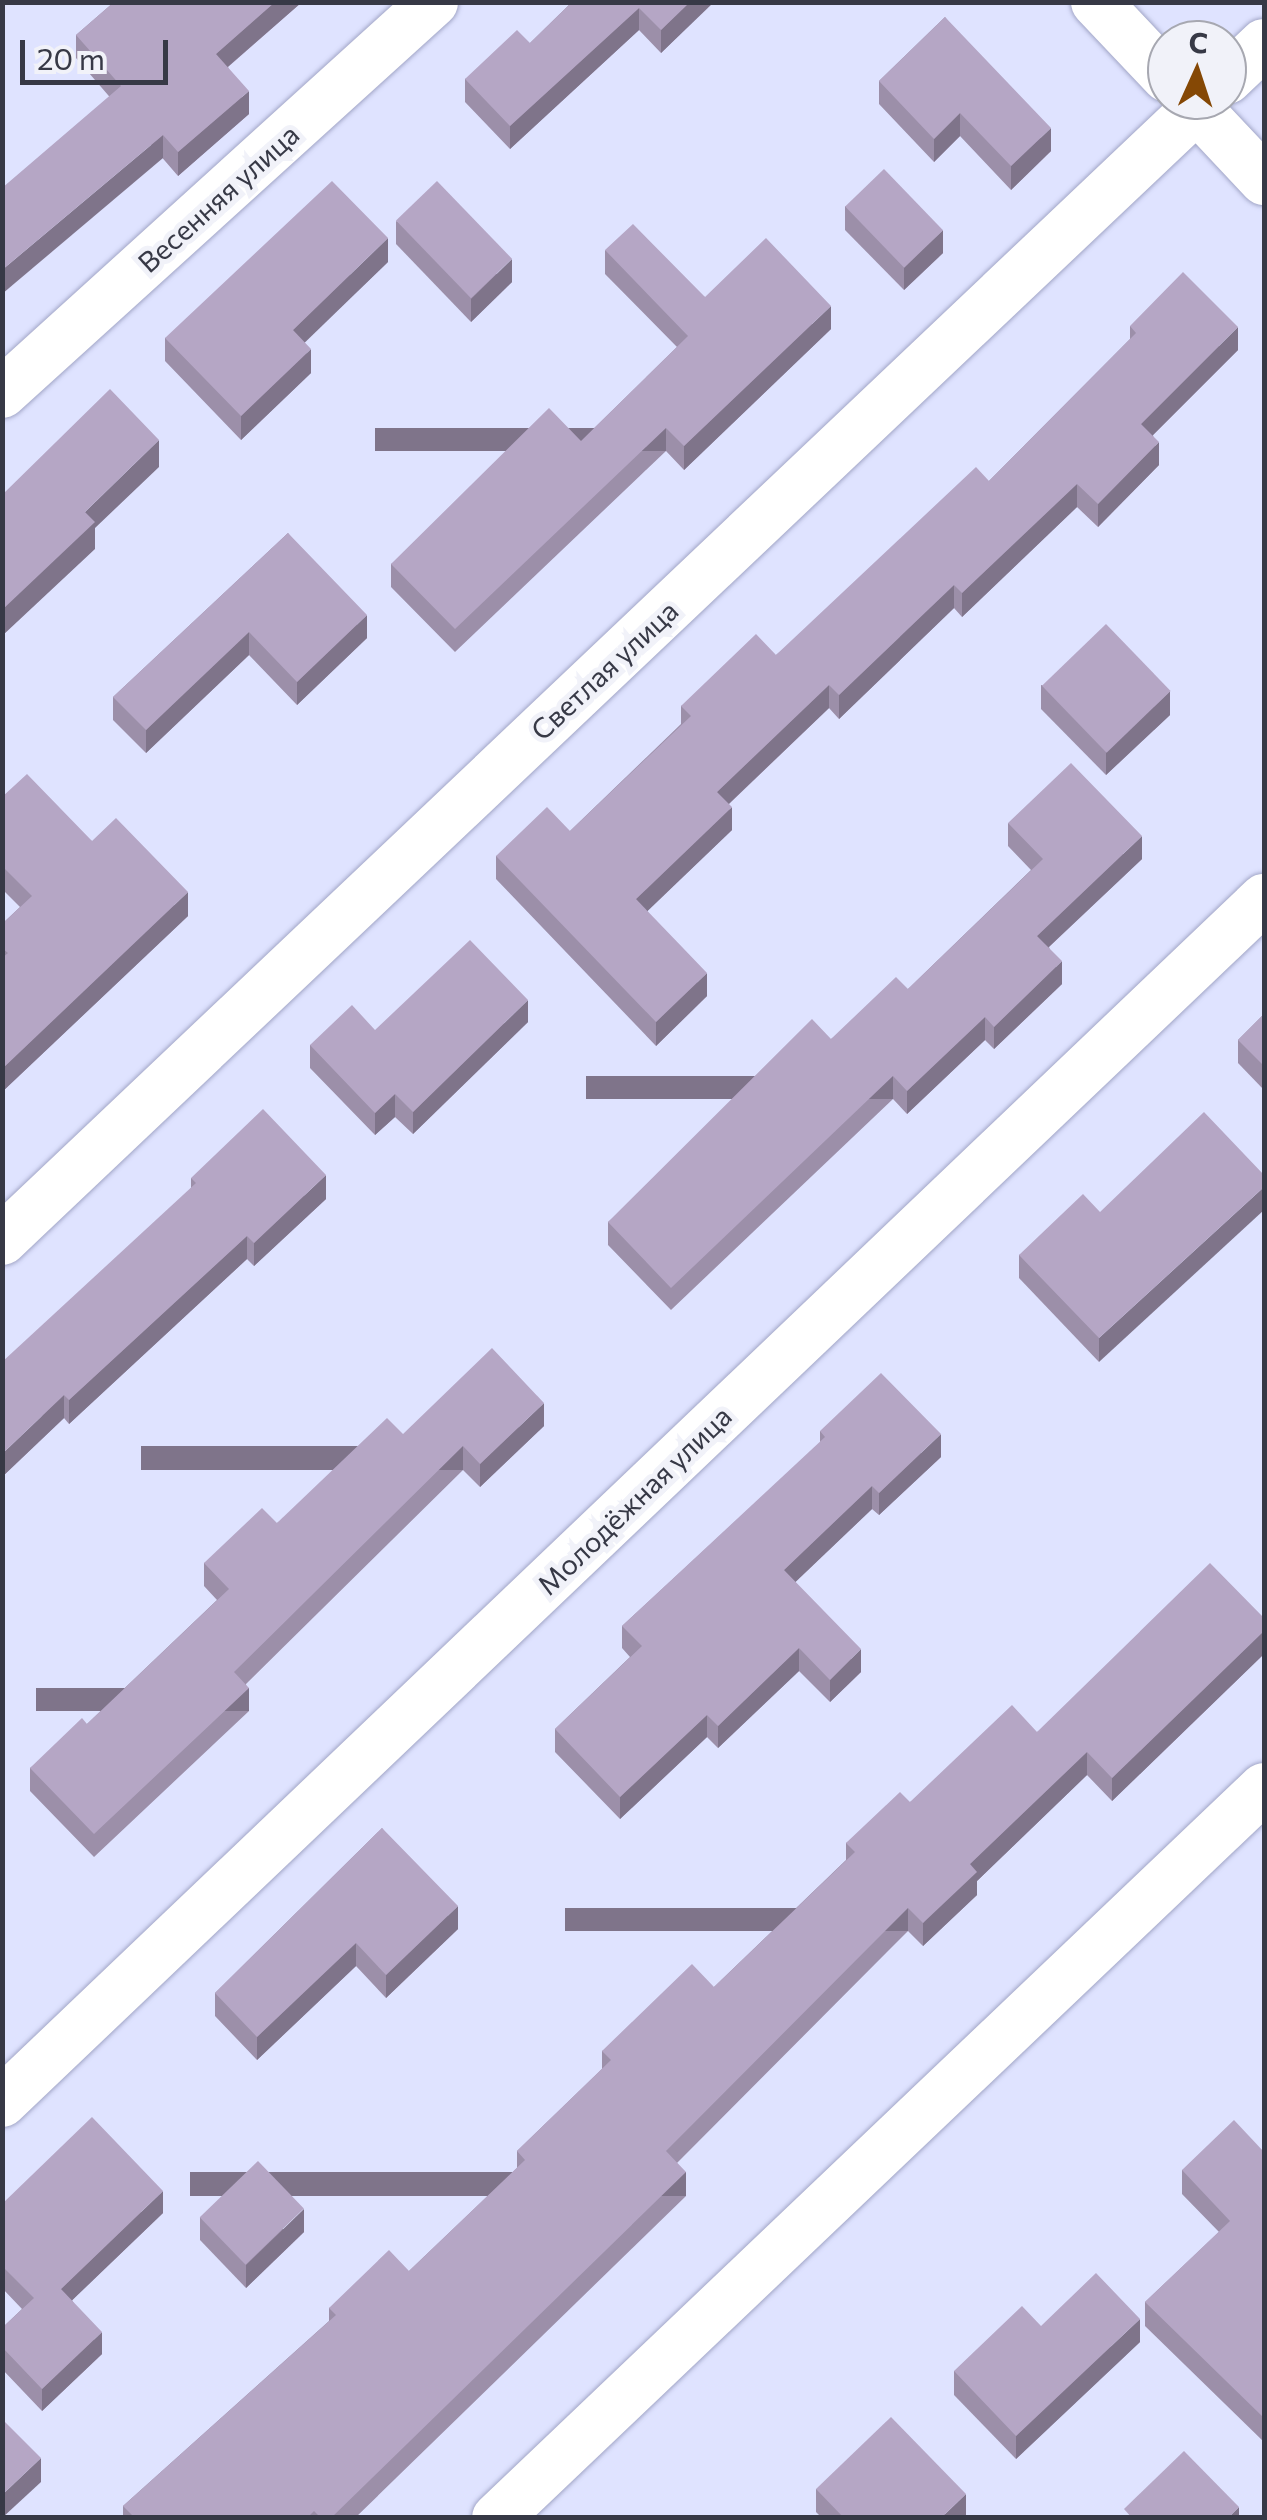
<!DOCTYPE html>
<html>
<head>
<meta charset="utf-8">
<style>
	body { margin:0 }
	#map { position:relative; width:1267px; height:2520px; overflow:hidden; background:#dfe3ff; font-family:Commissioner,sans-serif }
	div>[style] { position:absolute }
	.roads { filter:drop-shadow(0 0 2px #a2a6c7) drop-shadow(0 0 2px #a2a6c7) }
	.street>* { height:50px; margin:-25px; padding:0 25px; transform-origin:25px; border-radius:25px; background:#fff }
	.wall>* { inset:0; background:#9c8fa9 }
	.shaded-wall>* { inset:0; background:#7f748a; transform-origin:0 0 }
	.building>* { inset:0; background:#b5a6c5; transform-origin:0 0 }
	span { translate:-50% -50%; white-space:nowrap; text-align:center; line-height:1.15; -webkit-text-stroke:10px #f1f2f9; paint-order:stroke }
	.street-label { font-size:28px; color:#373946 }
	.frame { position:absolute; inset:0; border:5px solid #373946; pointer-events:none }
	.north { position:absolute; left:1147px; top:20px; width:100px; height:100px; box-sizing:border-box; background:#f1f2f9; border:2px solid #a7a8b1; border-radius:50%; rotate:3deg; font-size:28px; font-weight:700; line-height:40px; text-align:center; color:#373946 }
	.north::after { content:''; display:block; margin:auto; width:35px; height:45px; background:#854805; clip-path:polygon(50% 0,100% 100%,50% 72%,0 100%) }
	.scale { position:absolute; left:20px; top:40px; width:148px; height:45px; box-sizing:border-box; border:5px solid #373946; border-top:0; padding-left:12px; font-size:30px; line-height:35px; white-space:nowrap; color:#373946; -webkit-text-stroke:8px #f1f2f9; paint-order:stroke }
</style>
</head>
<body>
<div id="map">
	<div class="roads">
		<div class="street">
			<div style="left:1096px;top:2px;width:103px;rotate:46.6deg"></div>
			<div style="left:1227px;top:79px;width:51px;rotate:-43.4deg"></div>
			<div style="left:1189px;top:100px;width:110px;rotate:46.8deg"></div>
			<div style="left:2px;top:393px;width:582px;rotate:-42.21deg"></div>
			<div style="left:2px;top:1240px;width:1657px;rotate:-43.46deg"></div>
			<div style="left:2px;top:2102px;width:1744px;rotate:-43.63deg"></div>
			<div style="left:497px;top:2518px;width:1059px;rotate:-43.58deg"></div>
		</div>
	</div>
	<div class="wall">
		<div style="clip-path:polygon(114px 2px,302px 2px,228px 67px,249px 114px,178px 176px,76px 58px,76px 35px)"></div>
		<div style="clip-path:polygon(572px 2px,713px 2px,661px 53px,639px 30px,510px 149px,465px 102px,465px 79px,530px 43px)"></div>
		<div style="clip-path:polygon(945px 17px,1051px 151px,1011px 190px,960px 136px,934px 162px,879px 104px,879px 81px)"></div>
		<div style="clip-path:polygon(845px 206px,943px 253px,904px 290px,845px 230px)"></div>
		<div style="clip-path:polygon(396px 221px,512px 282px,471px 322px,396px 244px)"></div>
		<div style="clip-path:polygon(605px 250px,705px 297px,831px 329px,684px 470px,666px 451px,455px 652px,391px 587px,391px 564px,581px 441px,677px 347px,605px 274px)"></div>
		<div style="clip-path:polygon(388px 262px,304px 342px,311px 373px,241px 440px,165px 361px,165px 338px)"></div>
		<div style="clip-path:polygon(1130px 326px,1238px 350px,1153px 435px,1159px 465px,1098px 527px,1077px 507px,962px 617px,954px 608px,839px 719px,829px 708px,729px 804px,732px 830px,647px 911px,707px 996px,656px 1046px,496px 879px,496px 856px,570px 831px,681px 724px,681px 706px,776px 655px,989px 481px,1130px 339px)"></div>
		<div style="clip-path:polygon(288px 533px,367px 638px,297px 705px,249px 655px,146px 753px,113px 720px,113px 697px)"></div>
		<div style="clip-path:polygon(1041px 685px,1170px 715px,1106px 775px,1041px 709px)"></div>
		<div style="clip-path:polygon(2px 797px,92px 841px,188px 916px,2px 1092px,2px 924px,20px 907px,2px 889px)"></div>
		<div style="clip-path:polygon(1008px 823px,1142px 859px,1049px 947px,1062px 984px,994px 1049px,985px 1040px,907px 1114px,893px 1099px,671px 1310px,608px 1245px,608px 1222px,831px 1039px,908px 989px,1031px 870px,1008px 846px)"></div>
		<div style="clip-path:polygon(1264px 1014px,1264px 1090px,1238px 1063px,1238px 1040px)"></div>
		<div style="clip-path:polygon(528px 1022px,413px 1134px,395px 1117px,375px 1135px,310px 1068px,310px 1045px,375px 1030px)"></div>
		<div style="clip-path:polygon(191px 1178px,326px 1199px,254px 1266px,247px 1259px,69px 1424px,64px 1418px,2px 1477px,191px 1188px)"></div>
		<div style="clip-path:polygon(1100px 1212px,1099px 1362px,1019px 1278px,1019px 1255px)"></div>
		<div style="clip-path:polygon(544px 1426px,480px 1487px,463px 1470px,246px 1684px,249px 1711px,94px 1857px,30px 1791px,30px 1768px,87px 1724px,217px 1600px,204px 1586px,204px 1563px,277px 1523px,403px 1434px)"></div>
		<div style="clip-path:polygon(820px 1431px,941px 1457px,879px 1515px,872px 1509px,795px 1582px,861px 1672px,830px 1702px,799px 1671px,718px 1748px,707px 1737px,620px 1819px,555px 1752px,555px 1729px,630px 1657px,622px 1648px,622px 1626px,820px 1443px)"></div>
		<div style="clip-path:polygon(1264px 1618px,1264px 1654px,1112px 1801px,1087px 1775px,977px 1881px,977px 1895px,923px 1946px,908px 1931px,677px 2163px,686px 2196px,355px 2518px,123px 2518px,123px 2506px,329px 2321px,329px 2308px,409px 2271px,517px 2168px,517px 2151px,602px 2069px,602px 2051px,714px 1987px,846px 1860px,846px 1843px,910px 1802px,1037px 1732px)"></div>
		<div style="clip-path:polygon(382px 1828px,458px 1929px,386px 1998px,356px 1966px,257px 2060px,215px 2016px,215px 1993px)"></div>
		<div style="clip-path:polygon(1264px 2152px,1264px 2442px,1145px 2326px,1145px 2302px,1219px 2232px,1182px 2194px,1182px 2170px)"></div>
		<div style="clip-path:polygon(2px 2204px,163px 2213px,72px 2300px,102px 2354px,42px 2411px,2px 2369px,2px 2328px,22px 2309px,2px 2288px)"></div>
		<div style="clip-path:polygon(200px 2217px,304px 2232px,246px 2288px,200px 2240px)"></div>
		<div style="clip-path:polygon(1140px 2342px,1016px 2459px,954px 2395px,954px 2371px)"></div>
		<div style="clip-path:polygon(816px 2489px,966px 2518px,822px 2518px,816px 2512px)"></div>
	</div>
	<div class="shaded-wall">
		<div style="clip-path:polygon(275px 2px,302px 2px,216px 77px,216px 54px)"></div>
		<div style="clip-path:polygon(690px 2px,713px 3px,661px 53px,661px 30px)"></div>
		<div style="clip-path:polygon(639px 8px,639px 30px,510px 149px,510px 126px)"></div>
		<div style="clip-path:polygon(249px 91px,249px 114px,178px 176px,178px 152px)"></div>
		<div style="clip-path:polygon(960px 113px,960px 136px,934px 162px,934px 139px)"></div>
		<div style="clip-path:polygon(1051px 128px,1051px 151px,1011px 190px,1011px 166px)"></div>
		<div style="clip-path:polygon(163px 135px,163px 158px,2px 294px,2px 270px)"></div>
		<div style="clip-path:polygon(943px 230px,943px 253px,904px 290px,904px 267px)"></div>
		<div style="clip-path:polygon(388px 238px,388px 262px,293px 354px,293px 330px)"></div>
		<div style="clip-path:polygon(512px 259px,512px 282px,471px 322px,471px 299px)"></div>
		<div style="clip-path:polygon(831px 306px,831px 329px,684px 470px,684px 446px)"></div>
		<div style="clip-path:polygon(1238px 327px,1238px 350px,1141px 447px,1141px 424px)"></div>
		<div style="clip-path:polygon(311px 349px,311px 373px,241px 440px,241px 416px)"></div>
		<div style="left:666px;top:428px;width:23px;height:291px;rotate:90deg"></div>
		<div style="clip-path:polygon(159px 440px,159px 467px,95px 528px,95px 549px,2px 636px,2px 610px,85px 512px)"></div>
		<div style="clip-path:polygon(1159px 442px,1159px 465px,1098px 527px,1098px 504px)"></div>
		<div style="clip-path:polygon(1077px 484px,1077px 507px,962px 617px,962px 593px)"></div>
		<div style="clip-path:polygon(954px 585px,954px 608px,839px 719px,839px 695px)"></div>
		<div style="clip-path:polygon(367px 615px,367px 638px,297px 705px,297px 682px)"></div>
		<div style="clip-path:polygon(249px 632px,249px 655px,146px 753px,146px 730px)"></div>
		<div style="clip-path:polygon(829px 685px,829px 708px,717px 815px,717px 792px)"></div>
		<div style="clip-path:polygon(1170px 691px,1170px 715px,1106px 775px,1106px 752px)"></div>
		<div style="clip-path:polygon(732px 807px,732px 830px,636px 922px,636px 899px)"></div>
		<div style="clip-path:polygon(1142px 836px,1142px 859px,1037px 958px,1037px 936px)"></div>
		<div style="clip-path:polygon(188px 892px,188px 916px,2px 1092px,2px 1069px)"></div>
		<div style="clip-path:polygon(1062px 961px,1062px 984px,994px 1049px,994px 1027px)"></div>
		<div style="clip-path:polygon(707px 973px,707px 996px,656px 1046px,656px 1022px)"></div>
		<div style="clip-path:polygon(528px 1000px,528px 1022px,413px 1134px,413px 1112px)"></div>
		<div style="clip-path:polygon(985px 1017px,985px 1040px,907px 1114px,907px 1091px)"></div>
		<div style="left:893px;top:1076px;width:23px;height:307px;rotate:90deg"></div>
		<div style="clip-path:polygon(395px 1094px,395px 1117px,375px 1135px,375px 1113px)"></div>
		<div style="clip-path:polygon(326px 1175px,326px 1199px,254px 1266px,254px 1243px)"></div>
		<div style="clip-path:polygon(1264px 1187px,1264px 1210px,1099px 1362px,1099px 1338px)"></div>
		<div style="clip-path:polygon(247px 1236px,247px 1259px,69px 1424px,69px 1400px)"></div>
		<div style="clip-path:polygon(64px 1395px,64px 1418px,2px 1477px,2px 1454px)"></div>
		<div style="clip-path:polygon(544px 1403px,544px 1426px,480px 1487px,480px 1464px)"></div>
		<div style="clip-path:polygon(941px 1434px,941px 1457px,879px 1515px,879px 1493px)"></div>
		<div style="left:463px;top:1446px;width:24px;height:322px;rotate:90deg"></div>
		<div style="clip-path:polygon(872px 1486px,872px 1509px,784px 1593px,784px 1570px)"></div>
		<div style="clip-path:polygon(1264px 1631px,1264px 1654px,1112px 1801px,1112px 1778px)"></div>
		<div style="clip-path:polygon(799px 1648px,799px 1671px,718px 1748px,718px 1726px)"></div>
		<div style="clip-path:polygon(861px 1649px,861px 1672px,830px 1702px,830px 1680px)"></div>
		<div style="left:249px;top:1688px;width:23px;height:213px;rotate:90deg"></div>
		<div style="clip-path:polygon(707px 1715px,707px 1737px,620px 1819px,620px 1797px)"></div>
		<div style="clip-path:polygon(1087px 1752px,1087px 1775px,977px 1881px,977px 1895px,923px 1946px,923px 1923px,970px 1864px)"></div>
		<div style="clip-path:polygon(458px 1906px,458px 1929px,386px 1998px,386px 1975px)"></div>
		<div style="left:908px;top:1908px;width:23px;height:343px;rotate:90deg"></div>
		<div style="clip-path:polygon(356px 1943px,356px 1966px,257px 2060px,257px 2037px)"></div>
		<div style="left:686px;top:2172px;width:24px;height:496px;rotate:90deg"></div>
		<div style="clip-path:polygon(163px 2191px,163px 2213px,61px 2311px,61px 2289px)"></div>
		<div style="clip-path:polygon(304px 2209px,304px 2232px,246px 2288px,246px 2265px)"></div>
		<div style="clip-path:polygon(1140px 2319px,1140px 2342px,1016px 2459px,1016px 2436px)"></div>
		<div style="clip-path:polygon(102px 2332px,102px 2354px,42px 2411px,42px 2389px)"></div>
		<div style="clip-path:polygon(41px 2458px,41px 2482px,2px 2518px,2px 2495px)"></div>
		<div style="clip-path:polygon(966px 2494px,966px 2518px,941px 2518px)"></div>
		<div style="clip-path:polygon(1239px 2507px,1239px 2518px,1228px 2518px)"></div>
	</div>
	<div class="building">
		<div style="clip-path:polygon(114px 2px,275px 2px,216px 54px,249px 91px,178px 152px,163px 135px,2px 270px,2px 188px,121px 86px,76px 35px)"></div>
		<div style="clip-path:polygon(572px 2px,690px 2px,661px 30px,639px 8px,510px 126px,465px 79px,517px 30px,530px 43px)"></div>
		<div style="clip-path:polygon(945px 17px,1051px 128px,1011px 166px,960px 113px,934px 139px,879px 81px)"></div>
		<div style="left:884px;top:169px;width:85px;height:54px;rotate:46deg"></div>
		<div style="clip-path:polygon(332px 181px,388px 238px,293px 330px,311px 349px,241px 416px,165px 338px)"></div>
		<div style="left:437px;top:181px;width:108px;height:57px;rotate:46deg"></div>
		<div style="clip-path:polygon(633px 224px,705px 297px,766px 238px,831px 306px,684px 446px,666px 428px,455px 629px,391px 564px,549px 408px,581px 441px,688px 336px,605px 250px)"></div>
		<div style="clip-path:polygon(1183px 272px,1238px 327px,1141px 424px,1159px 442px,1098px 504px,1077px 484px,962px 593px,954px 585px,839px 695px,829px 685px,717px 792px,732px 807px,636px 899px,707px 973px,656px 1022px,496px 856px,547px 807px,570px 831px,691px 716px,681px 706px,756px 634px,776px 655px,976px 467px,989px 481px,1136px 333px,1130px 326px)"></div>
		<div style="clip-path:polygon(110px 389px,159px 440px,85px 512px,95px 522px,2px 610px,2px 495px)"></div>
		<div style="clip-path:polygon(288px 533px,367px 615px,297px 682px,249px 632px,146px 730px,113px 697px)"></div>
		<div style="left:1106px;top:624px;width:93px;height:89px;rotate:46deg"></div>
		<div style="clip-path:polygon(1071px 763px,1142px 836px,1037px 936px,1062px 961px,994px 1027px,985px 1017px,907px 1091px,893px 1076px,671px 1288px,608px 1222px,812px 1019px,831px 1039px,896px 977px,908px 989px,1043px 859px,1008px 823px)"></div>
		<div style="clip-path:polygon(27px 774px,92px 841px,116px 818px,188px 892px,2px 1069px,2px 958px,8px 953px,2px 948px,2px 924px,32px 896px,2px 866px,2px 797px)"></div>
		<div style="clip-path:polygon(470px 940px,528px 1000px,413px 1112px,395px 1094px,375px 1113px,310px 1045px,352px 1005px,375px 1030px)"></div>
		<div style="clip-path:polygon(1264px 1014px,1264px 1066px,1238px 1040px)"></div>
		<div style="clip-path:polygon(263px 1109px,326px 1175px,254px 1243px,247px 1236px,69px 1400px,64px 1395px,2px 1454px,2px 1362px,196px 1183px,191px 1178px)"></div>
		<div style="clip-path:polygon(1204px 1112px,1264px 1175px,1264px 1187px,1099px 1338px,1019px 1255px,1083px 1194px,1100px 1212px)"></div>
		<div style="clip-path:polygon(492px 1348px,544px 1403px,480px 1464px,463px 1446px,234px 1672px,249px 1688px,94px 1834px,30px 1768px,82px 1718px,87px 1724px,229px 1589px,204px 1563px,262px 1508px,277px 1523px,387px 1418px,403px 1434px)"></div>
		<div style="clip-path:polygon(881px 1373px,941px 1434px,879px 1493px,872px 1486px,784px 1570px,861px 1649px,830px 1680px,799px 1648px,718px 1726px,707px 1715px,620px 1797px,555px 1729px,642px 1646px,622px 1626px,825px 1437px,820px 1431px)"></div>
		<div style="clip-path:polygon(1210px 1563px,1264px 1618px,1264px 1631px,1112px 1778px,1087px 1752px,970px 1864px,977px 1872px,923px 1923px,908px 1908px,666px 2151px,686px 2172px,331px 2518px,321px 2518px,314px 2511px,307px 2518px,135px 2518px,123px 2506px,336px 2315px,329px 2308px,389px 2250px,409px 2271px,525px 2160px,517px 2151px,611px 2060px,602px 2051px,692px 1964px,714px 1987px,855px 1852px,846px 1843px,900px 1792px,910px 1802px,1012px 1705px,1037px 1732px)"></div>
		<div style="clip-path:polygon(382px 1828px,458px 1906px,386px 1975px,356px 1943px,257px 2037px,215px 1993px)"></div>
		<div style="clip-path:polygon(92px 2117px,163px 2191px,61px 2289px,102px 2332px,42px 2389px,2px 2347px,2px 2328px,34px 2298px,2px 2266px,2px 2204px)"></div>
		<div style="clip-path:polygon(1234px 2120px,1264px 2152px,1264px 2418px,1145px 2302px,1230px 2221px,1182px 2170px)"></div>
		<div style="left:258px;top:2161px;width:66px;height:81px;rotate:46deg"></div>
		<div style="clip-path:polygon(1096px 2273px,1140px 2319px,1016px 2436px,954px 2371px,1022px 2306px,1041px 2326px)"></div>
		<div style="clip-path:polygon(891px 2417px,966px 2494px,941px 2518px,844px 2518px,816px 2489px)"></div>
		<div style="clip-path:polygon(2px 2419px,41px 2458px,2px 2495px)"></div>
		<div style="clip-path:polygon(1184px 2451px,1239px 2507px,1228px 2518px,1132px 2518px,1124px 2509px)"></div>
	</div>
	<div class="street-label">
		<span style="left:218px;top:198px;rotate:-42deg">Весенняя улица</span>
		<span style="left:604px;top:670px;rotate:-43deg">Светлая улица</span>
		<span style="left:634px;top:1500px;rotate:-44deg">Молодёжная улица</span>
	</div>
	<div class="frame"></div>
	<div class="north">С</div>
	<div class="scale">20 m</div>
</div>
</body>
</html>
